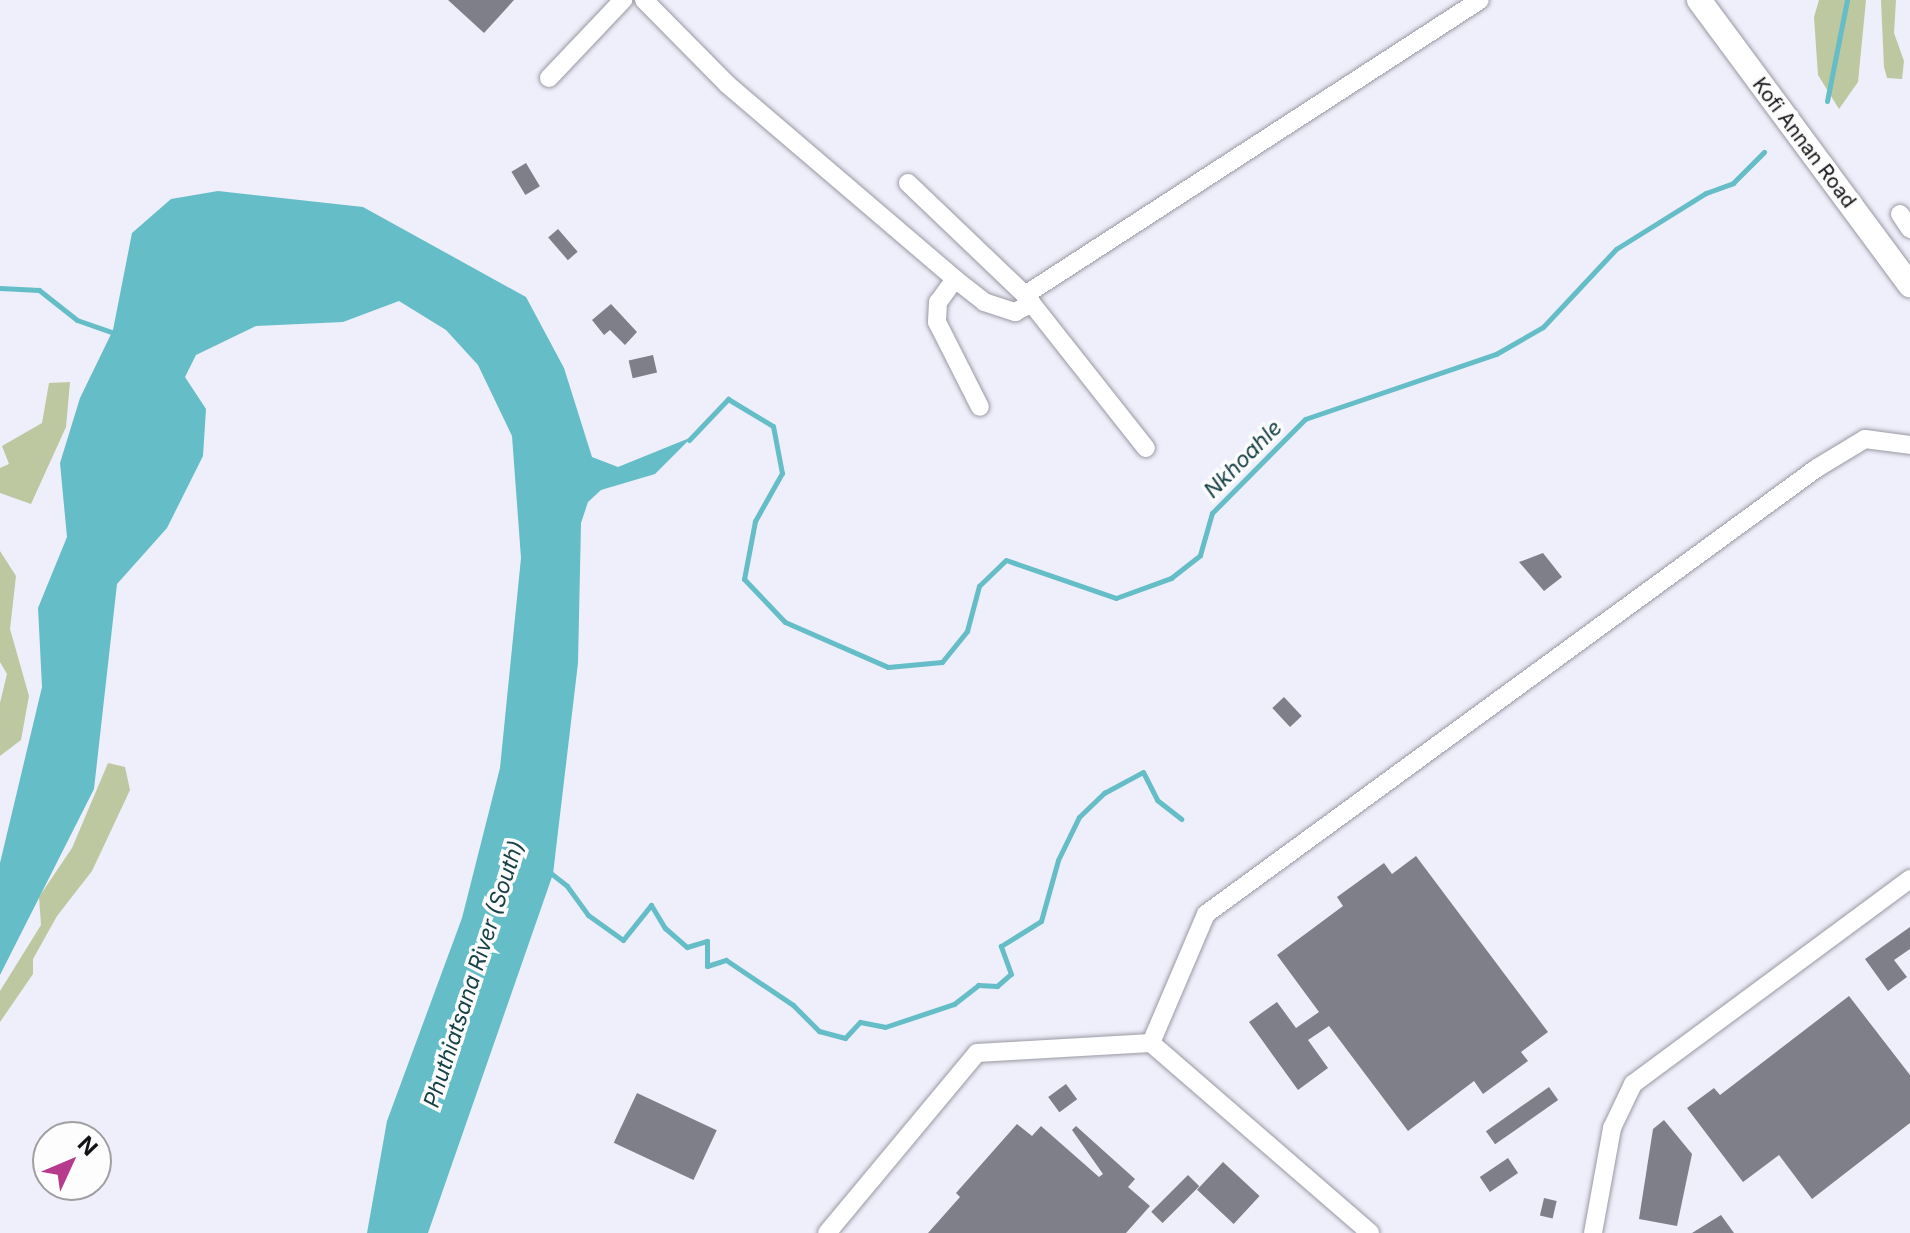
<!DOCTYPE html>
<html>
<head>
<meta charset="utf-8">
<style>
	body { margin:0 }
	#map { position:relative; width:1910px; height:1233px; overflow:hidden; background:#eeeffa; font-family:Inter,sans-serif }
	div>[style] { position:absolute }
	.green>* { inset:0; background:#bdc7a0 }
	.water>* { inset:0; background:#64bdc7 }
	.stream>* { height:5px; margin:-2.5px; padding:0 2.5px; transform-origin:2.5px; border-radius:2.5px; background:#64bdc7 }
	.building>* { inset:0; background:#7f7f89; transform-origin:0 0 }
	.roads { filter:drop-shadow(0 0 2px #9999a3) drop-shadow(0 0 2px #9999a3) }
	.minor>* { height:18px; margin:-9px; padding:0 9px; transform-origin:9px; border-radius:9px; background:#fff }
	.major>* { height:24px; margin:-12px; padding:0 12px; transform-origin:12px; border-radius:12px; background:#fff }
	span { translate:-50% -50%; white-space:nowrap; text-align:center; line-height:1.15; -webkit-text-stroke:7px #fdfdfd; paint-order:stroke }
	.street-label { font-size:20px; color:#131317 }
	.water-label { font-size:22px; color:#174146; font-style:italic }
	.north { position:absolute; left:32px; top:1121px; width:80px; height:80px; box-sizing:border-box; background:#fdfdfd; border:2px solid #9f9fa1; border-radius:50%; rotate:46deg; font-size:22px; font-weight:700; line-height:32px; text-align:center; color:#131317 }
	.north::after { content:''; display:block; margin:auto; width:28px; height:36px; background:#b63b8c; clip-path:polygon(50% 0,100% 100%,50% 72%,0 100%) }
</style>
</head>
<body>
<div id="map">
	<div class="green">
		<div style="clip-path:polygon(1819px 0,1866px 0,1858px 82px,1839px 109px,1818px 75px,1814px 17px)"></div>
		<div style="clip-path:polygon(1881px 0,1896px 0,1894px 33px,1904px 61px,1902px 79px,1887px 78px,1884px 67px)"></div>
		<div style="clip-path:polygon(70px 382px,66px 427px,31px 504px,0 493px,0 468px,9px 464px,2px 446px,42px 423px,49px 383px)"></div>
		<div style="clip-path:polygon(0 551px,16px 576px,10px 629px,29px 696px,21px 740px,0 756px,0 703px,7px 674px,0 662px)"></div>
		<div style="clip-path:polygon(108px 763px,125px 767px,130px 790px,92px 871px,57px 916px,33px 959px,33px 974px,0 1022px,0 991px,41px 925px,39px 897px,72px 848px)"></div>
	</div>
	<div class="water">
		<div style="clip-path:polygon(218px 191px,363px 207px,526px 297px,564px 368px,592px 457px,618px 467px,692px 437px,655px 474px,601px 490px,588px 502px,581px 523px,578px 663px,553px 874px,428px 1233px,367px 1233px,387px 1121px,462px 918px,500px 768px,521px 558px,512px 436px,478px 365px,446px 330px,399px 301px,343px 322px,256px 326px,196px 355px,185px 377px,206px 409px,203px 456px,167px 528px,117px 584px,94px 789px,0 975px,0 863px,42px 687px,38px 608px,67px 537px,60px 463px,80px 398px,113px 330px,132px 233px,171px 199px)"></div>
	</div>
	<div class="stream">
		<div style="left:1827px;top:101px;width:103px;rotate:-78.8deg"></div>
		<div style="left:0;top:288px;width:39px;rotate:3deg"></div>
		<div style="left:39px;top:290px;width:48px;rotate:38.3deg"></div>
		<div style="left:77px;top:320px;width:42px;rotate:19.3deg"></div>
		<div style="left:689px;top:440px;width:57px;rotate:-46.4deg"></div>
		<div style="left:728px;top:399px;width:52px;rotate:31deg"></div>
		<div style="left:773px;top:426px;width:48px;rotate:79.2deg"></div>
		<div style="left:782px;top:473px;width:55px;rotate:119.4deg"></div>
		<div style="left:755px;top:521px;width:59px;rotate:100.7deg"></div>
		<div style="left:744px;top:579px;width:59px;rotate:46.4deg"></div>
		<div style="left:785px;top:622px;width:112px;rotate:23.6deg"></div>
		<div style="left:888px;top:667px;width:54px;rotate:-5.3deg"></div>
		<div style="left:942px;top:662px;width:40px;rotate:-51deg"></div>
		<div style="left:967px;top:631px;width:47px;rotate:-75.1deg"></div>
		<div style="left:979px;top:586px;width:37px;rotate:-44deg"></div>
		<div style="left:1006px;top:560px;width:116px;rotate:19.1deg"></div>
		<div style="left:1116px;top:598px;width:59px;rotate:-20deg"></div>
		<div style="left:1171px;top:578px;width:37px;rotate:-38deg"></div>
		<div style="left:1200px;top:555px;width:44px;rotate:-74.1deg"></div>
		<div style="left:1212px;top:513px;width:132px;rotate:-45.3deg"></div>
		<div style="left:1305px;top:419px;width:202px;rotate:-18.8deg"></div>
		<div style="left:1496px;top:354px;width:54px;rotate:-29.9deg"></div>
		<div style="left:1543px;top:327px;width:107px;rotate:-46.9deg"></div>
		<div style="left:1616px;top:249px;width:106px;rotate:-31.9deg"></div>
		<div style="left:1706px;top:193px;width:29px;rotate:-20deg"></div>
		<div style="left:1733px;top:183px;width:44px;rotate:-45deg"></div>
		<div style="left:548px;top:871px;width:24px;rotate:38deg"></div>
		<div style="left:567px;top:886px;width:36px;rotate:54deg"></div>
		<div style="left:588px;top:915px;width:43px;rotate:35.5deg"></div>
		<div style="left:623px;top:940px;width:45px;rotate:-51.3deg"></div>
		<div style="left:651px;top:905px;width:27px;rotate:59deg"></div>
		<div style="left:665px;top:928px;width:29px;rotate:41deg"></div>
		<div style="left:687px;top:947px;width:21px;rotate:-17deg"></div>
		<div style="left:707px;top:941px;width:25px;rotate:90deg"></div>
		<div style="left:707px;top:966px;width:20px;rotate:-18deg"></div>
		<div style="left:726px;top:960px;width:81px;rotate:33.9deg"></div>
		<div style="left:793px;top:1005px;width:37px;rotate:45deg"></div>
		<div style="left:819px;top:1031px;width:27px;rotate:15deg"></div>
		<div style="left:845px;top:1038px;width:22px;rotate:-47deg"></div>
		<div style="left:860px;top:1022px;width:25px;rotate:11deg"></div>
		<div style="left:885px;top:1027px;width:73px;rotate:-18.4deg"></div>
		<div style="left:954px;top:1004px;width:31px;rotate:-38deg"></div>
		<div style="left:978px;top:985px;width:19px;rotate:3deg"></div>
		<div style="left:997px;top:986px;width:18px;rotate:-41deg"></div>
		<div style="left:1011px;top:974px;width:30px;rotate:-110deg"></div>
		<div style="left:1001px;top:946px;width:47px;rotate:-32deg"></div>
		<div style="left:1041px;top:921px;width:63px;rotate:-74.4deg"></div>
		<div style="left:1058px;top:860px;width:48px;rotate:-64deg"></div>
		<div style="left:1079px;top:817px;width:35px;rotate:-44deg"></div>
		<div style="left:1104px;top:793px;width:44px;rotate:-28.3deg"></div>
		<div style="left:1143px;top:772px;width:31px;rotate:63deg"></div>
		<div style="left:1157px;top:800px;width:31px;rotate:38deg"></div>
	</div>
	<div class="building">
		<div style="clip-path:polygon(448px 0,514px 0,484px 33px)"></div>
		<div style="left:526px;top:163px;width:27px;height:17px;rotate:59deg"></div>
		<div style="left:558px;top:229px;width:30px;height:13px;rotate:49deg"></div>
		<div style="clip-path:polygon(611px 304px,637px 332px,625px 345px,610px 330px,604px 335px,592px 320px)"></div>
		<div style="left:653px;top:355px;width:18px;height:25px;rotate:77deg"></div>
		<div style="clip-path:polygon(1543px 553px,1562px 577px,1544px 591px,1519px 562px)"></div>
		<div style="left:1284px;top:697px;width:26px;height:16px;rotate:47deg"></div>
		<div style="clip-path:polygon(1416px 856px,1548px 1032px,1521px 1052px,1528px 1061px,1483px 1094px,1474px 1081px,1408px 1131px,1329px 1026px,1308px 1040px,1328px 1068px,1298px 1090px,1249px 1022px,1277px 1002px,1296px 1028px,1319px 1012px,1277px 955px,1343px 906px,1337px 897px,1384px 863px,1392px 874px)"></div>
		<div style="clip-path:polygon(1910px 927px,1910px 949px,1894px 960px,1907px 977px,1888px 991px,1865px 959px)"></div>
		<div style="clip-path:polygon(1849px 996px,1910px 1075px,1910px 1123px,1812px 1199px,1779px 1155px,1743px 1182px,1687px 1108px,1714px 1088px,1720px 1095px)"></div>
		<div style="left:1066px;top:1084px;width:19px;height:22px;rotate:54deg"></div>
		<div style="left:1549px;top:1087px;width:16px;height:77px;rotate:55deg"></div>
		<div style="left:637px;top:1093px;width:88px;height:55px;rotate:25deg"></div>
		<div style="clip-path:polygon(1664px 1120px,1692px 1154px,1677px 1226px,1639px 1219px,1653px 1129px)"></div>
		<div style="clip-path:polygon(1017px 1124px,1032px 1136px,1041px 1126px,1099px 1177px,1103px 1174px,1072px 1130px,1076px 1126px,1135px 1179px,1128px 1187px,1150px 1206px,1126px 1233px,928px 1233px,960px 1197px,956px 1193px)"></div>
		<div style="left:1508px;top:1158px;width:18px;height:34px;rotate:56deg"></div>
		<div style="left:1223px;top:1162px;width:50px;height:38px;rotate:43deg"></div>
		<div style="left:1188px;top:1175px;width:16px;height:52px;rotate:45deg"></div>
		<div style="left:1544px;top:1198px;width:13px;height:18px;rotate:13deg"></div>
		<div style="clip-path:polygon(1721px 1215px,1734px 1233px,1692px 1233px)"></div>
	</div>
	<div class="roads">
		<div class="minor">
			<div style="left:644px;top:0;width:120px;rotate:45.3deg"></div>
			<div style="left:728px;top:85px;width:299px;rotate:40.5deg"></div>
			<div style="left:955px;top:279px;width:37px;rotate:38deg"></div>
			<div style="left:984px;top:302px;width:33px;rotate:18deg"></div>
			<div style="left:1015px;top:312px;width:19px;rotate:-28deg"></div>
			<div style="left:549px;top:78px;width:108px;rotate:-46.5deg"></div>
			<div style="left:908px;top:183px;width:162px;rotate:43.7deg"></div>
			<div style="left:1025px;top:295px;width:195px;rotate:51.7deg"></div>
			<div style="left:1900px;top:214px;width:18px;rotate:56deg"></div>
			<div style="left:955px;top:279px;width:29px;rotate:126deg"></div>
			<div style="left:938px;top:302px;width:20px;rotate:93deg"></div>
			<div style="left:937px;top:322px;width:95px;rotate:63.2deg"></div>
			<div style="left:1025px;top:295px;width:542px;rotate:-32.96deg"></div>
			<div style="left:1151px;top:1043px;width:290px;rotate:40.9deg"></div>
			<div style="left:827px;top:1233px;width:234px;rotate:-50.2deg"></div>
			<div style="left:977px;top:1053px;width:174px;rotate:-3.3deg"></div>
			<div style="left:1151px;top:1043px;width:140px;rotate:-66.9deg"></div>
			<div style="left:1206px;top:914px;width:756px;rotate:-36.13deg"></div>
			<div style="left:1817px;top:468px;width:56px;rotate:-31.1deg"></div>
			<div style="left:1865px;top:439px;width:45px;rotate:7.6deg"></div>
			<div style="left:1593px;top:1233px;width:107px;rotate:-79.7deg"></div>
			<div style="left:1612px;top:1128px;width:49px;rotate:-64.5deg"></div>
			<div style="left:1633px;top:1084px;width:345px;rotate:-36.5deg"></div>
		</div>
		<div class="major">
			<div style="left:1699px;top:0;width:355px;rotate:53.5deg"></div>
		</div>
	</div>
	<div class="street-label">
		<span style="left:1804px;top:143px;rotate:53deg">Kofi Annan Road</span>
	</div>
	<div class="water-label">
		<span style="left:1243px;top:459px;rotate:-45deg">Nkhoahle</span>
		<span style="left:474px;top:974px;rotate:-72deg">Phuthiatsana River (South)</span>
	</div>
	<div class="north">N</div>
</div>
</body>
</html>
